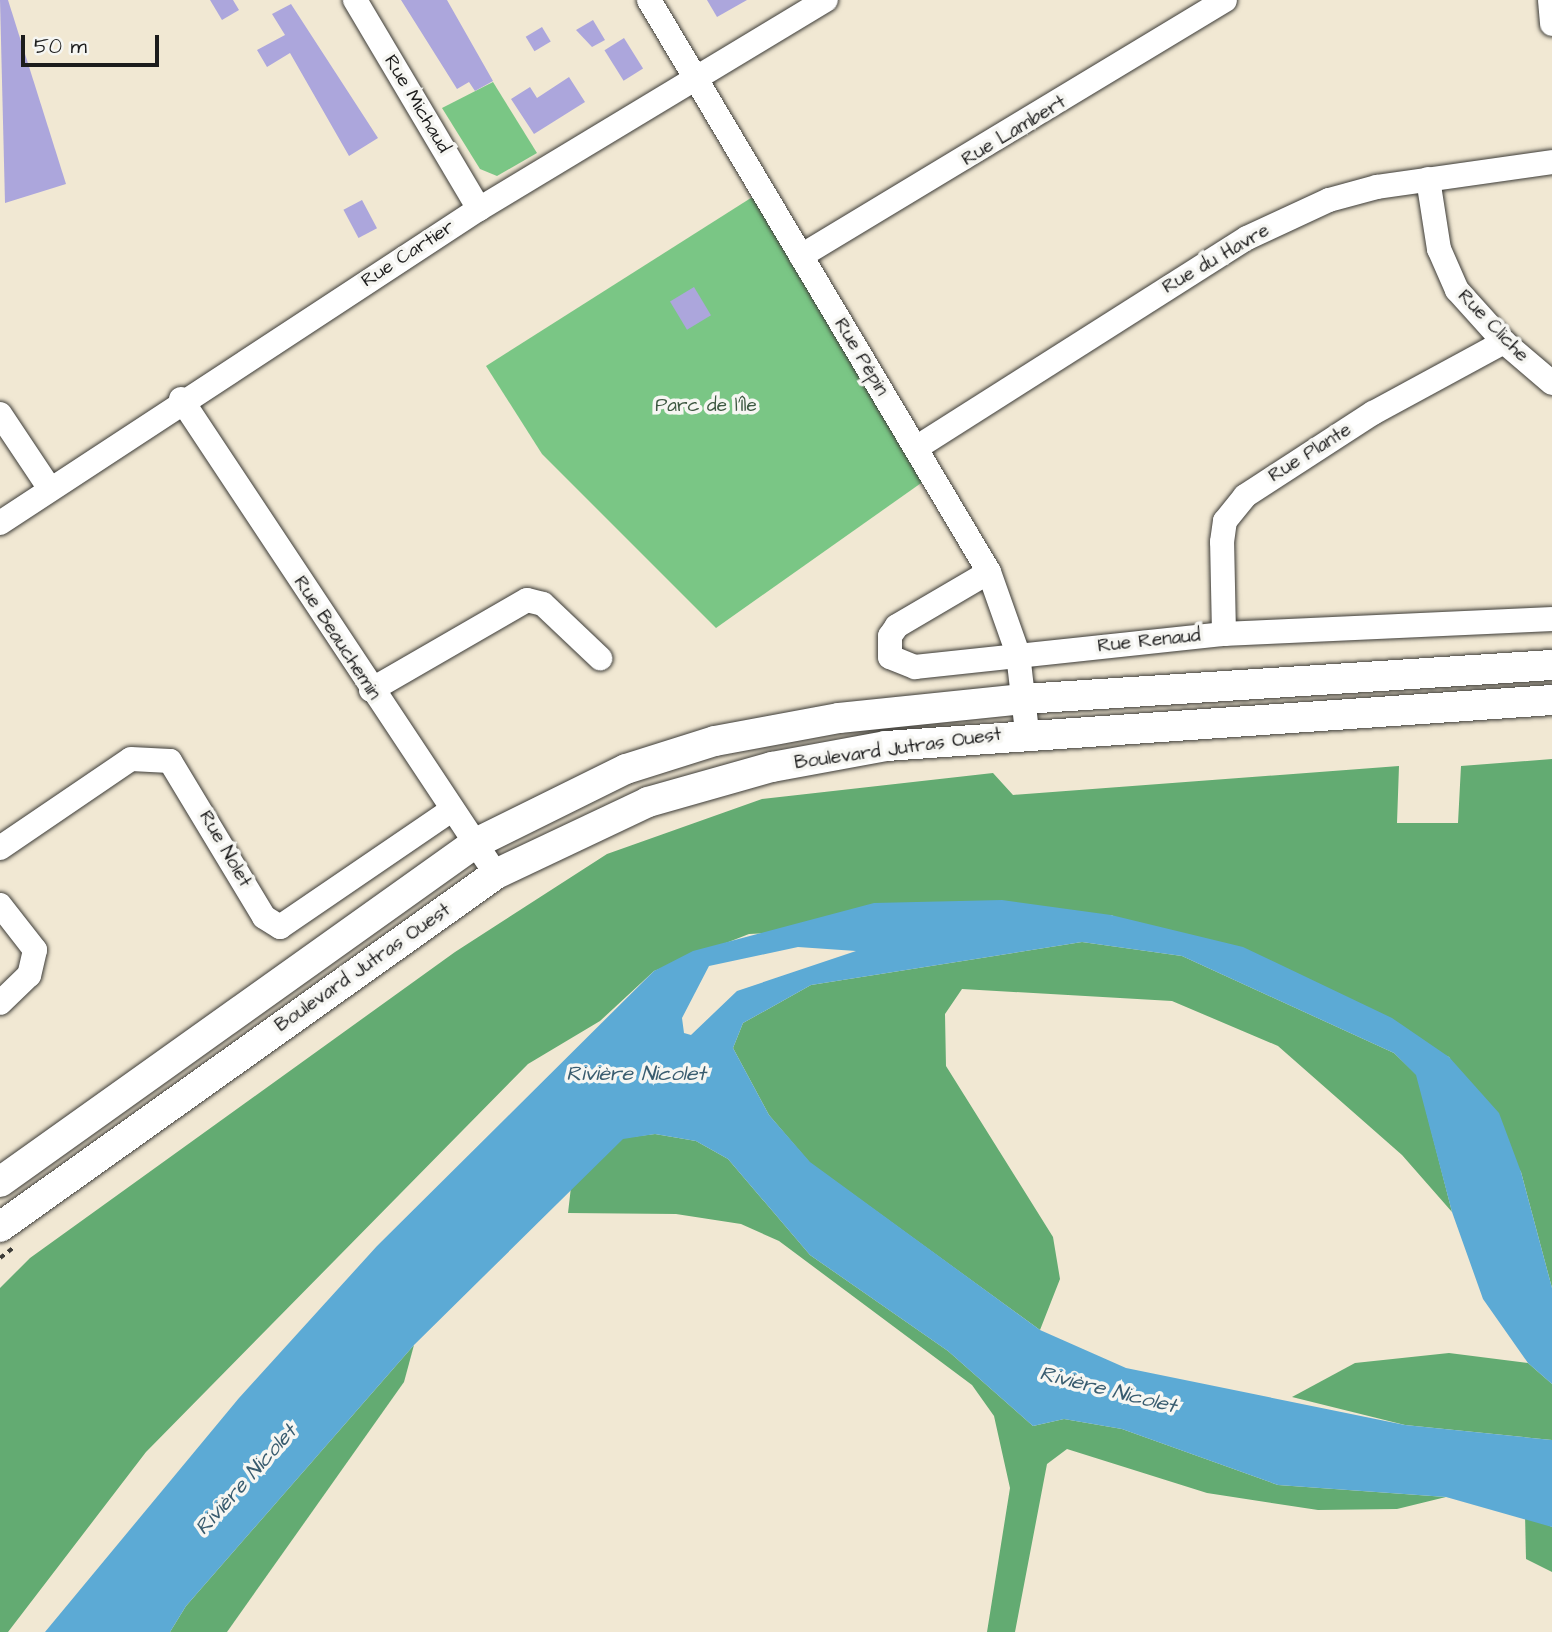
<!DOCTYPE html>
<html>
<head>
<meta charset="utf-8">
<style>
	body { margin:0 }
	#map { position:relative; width:1552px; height:1632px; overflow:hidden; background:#f1e8d3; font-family:"Architects Daughter",sans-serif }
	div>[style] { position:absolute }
	.green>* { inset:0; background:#7ac685 }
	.forest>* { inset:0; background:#63ab72 }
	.water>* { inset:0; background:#5caad5 }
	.building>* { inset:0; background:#aca6dc; transform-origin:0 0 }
	.path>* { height:3.5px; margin-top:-1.75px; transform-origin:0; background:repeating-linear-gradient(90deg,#3c3b37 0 5px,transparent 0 10px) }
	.roads { filter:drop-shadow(0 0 2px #3c3b37) drop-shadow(0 0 2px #3c3b37) }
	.minor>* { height:24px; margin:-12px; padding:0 12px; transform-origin:12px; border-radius:12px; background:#fff }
	.major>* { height:30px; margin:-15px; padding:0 15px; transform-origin:15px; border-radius:15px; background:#fff }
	span { translate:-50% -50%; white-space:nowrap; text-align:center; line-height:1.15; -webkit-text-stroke:7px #f6f6f2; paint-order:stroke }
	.street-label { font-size:19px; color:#1c1c1c }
	.park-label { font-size:19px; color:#3d5841 }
	.water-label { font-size:21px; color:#395c6f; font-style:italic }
	.scale { position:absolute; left:21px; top:35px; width:138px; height:32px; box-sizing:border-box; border:4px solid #1c1c1c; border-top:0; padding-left:9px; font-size:21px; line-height:24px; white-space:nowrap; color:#1c1c1c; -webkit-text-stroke:5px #f6f6f2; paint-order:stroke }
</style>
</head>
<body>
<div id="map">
	<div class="green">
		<div style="clip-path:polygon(493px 82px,537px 153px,497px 176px,480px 169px,442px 108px)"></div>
		<div style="clip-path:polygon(754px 196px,924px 481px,716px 628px,542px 454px,486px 366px)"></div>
	</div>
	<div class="forest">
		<div style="clip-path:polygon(1552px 759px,1552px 1288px,1521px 1172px,1449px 1057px,1111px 915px,749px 934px,654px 971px,600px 1021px,528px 1064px,146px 1452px,8px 1632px,0 1632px,0 1288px,30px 1258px,455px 952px,607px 854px,762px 799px,993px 773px,1013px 795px,1399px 766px,1397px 823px,1458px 823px,1461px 766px)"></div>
		<div style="clip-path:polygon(1082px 942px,1182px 956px,1394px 1053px,1417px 1075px,1452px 1212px,1402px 1155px,1278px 1046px,1172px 1001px,962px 989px,945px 1014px,946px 1066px,1053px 1237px,1060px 1279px,1040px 1330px,810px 1163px,769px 1115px,733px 1048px,743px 1023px,811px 985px)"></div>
		<div style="clip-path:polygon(655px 1134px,696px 1141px,728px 1159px,810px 1255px,948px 1351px,1033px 1426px,1064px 1419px,1122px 1429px,1278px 1485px,1446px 1497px,1397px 1509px,1318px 1510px,1207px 1493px,1067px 1449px,1047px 1464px,1015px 1632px,987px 1632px,1010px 1488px,994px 1416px,972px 1385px,779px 1241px,741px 1224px,676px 1214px,568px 1213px,571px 1187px,623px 1138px)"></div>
		<div style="clip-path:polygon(414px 1345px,404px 1382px,227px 1632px,170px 1632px,186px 1606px)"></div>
		<div style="clip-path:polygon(1449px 1353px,1528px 1363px,1552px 1384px,1552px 1440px,1405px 1425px,1292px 1397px,1355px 1363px)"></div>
		<div style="clip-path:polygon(1525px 1514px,1552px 1527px,1552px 1572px,1526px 1559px)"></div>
	</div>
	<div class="water">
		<div style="clip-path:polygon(evenodd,1002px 900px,1111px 915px,1243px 947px,1392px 1018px,1449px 1057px,1499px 1113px,1521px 1172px,1552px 1288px,1552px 1384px,1528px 1363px,1483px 1299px,1452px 1212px,1416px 1075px,1394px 1053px,1182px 956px,1082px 942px,811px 985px,743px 1023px,733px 1048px,769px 1115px,810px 1162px,1040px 1330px,1126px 1368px,1405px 1425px,1552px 1440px,1552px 1527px,1446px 1497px,1278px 1485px,1122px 1429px,1064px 1419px,1033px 1426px,948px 1351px,810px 1255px,728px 1159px,696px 1141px,655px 1134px,623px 1139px,414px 1345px,186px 1606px,170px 1632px,45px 1632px,239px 1398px,377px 1246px,654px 971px,693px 951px,874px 903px,1002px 900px,798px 947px,856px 951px,737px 991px,691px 1035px,684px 1033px,682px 1018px,709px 966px,798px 947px)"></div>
	</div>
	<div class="building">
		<div style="clip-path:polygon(0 0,8px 0,66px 184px,5px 203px)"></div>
		<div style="clip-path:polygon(210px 0,233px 0,239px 10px,222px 20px)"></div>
		<div style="clip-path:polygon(401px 0,447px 0,493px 81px,475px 91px,469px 82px,457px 89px)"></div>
		<div style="clip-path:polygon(707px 0,747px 0,717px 17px)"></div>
		<div style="clip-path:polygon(291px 4px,378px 138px,349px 156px,290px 53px,267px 67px,257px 50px,285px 35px,272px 14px)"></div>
		<div style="clip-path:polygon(593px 20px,605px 40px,592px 47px,576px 30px)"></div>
		<div style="left:542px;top:27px;width:17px;height:19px;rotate:59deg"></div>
		<div style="left:624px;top:38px;width:36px;height:23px;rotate:58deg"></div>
		<div style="clip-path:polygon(569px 77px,585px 102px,534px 134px,511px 99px,530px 87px,537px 98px)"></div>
		<div style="left:362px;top:200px;width:32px;height:21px;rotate:62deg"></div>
		<div style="left:694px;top:287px;width:33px;height:28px;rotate:59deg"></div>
	</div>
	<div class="path">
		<div style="left:0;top:1258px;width:16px;rotate:-38deg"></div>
	</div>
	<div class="roads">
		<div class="minor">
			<div style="left:355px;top:0;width:243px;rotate:59.3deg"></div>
			<div style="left:649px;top:0;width:665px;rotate:59.27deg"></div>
			<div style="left:989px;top:572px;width:87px;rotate:70.5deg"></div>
			<div style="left:1018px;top:654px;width:79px;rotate:83.4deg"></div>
			<div style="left:1550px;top:0;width:24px;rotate:85deg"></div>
			<div style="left:1428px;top:179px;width:71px;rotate:81.1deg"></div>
			<div style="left:1439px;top:249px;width:45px;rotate:66.3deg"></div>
			<div style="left:1457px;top:290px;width:70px;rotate:47.9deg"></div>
			<div style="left:1504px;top:342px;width:63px;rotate:40.5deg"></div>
			<div style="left:801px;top:256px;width:495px;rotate:-31.1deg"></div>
			<div style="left:181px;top:399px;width:570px;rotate:56.45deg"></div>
			<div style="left:0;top:414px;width:90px;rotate:56.3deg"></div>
			<div style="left:916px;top:448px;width:392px;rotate:-32.4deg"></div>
			<div style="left:1247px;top:238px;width:90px;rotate:-24.9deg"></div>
			<div style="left:1329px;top:200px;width:50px;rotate:-15.2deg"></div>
			<div style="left:1377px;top:187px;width:177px;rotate:-8.1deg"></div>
			<div style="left:0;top:523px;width:573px;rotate:-33.25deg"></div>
			<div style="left:479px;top:209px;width:405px;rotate:-31.1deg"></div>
			<div style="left:989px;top:572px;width:107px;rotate:149.6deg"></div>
			<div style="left:897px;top:626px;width:12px;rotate:125deg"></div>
			<div style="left:890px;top:636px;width:21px;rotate:90deg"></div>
			<div style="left:890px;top:657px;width:27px;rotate:22deg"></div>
			<div style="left:915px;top:667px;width:311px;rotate:-6.1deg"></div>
			<div style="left:1224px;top:634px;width:328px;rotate:-2.6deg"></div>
			<div style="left:1224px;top:634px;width:92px;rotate:-91.2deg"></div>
			<div style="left:1222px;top:542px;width:21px;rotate:-82deg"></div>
			<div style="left:1225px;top:521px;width:32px;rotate:-51deg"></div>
			<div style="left:1245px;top:496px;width:153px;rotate:-33deg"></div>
			<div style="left:1373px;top:413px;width:149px;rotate:-28.5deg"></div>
			<div style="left:371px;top:690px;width:180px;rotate:-30deg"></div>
			<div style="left:527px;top:600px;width:16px;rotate:14deg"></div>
			<div style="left:543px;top:604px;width:79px;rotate:43.5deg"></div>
			<div style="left:0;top:848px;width:158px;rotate:-34.2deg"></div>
			<div style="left:131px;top:759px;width:39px;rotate:3deg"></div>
			<div style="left:170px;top:761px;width:182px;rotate:58.9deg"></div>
			<div style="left:264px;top:917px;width:19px;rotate:32deg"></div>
			<div style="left:280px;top:927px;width:206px;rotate:-34.3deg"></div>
			<div style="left:0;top:905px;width:57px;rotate:52.1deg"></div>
			<div style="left:35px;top:950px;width:26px;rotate:103deg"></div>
			<div style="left:29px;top:975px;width:40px;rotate:136deg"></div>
		</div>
		<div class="major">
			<div style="left:0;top:1182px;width:582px;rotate:-35.49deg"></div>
			<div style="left:474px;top:844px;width:169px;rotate:-26.3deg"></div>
			<div style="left:626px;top:769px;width:93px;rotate:-17.5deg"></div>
			<div style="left:715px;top:741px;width:126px;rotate:-10.5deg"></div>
			<div style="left:839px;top:718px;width:185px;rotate:-5.9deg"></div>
			<div style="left:1023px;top:699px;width:530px;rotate:-3.68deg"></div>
			<div style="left:0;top:1227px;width:609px;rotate:-35.44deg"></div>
			<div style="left:496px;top:874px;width:168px;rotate:-25.3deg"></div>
			<div style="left:648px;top:802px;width:129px;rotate:-15.8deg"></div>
			<div style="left:772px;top:767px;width:116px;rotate:-10.4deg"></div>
			<div style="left:886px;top:746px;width:668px;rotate:-3.95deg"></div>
		</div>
	</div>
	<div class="street-label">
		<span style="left:417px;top:104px;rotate:59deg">Rue Michaud</span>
		<span style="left:1014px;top:131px;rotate:-31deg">Rue Lambert</span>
		<span style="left:408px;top:254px;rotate:-33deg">Rue Cartier</span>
		<span style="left:1216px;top:259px;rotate:-30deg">Rue du Havre</span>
		<span style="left:1493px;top:326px;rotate:46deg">Rue Cliche</span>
		<span style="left:861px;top:357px;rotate:59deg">Rue Pépin</span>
		<span style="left:1310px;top:453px;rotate:-32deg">Rue Plante</span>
		<span style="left:337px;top:638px;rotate:57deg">Rue Beauchemin</span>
		<span style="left:1149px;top:641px;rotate:-6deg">Rue Renaud</span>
		<span style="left:898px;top:749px;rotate:-8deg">Boulevard Jutras Ouest</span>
		<span style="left:225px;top:849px;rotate:60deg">Rue Nolet</span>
		<span style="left:363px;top:968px;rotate:-35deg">Boulevard Jutras Ouest</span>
	</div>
	<div class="park-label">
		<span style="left:706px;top:406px">Parc de l'Île</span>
	</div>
	<div class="water-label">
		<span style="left:636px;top:1074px">Rivière Nicolet</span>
		<span style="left:1108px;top:1390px;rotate:14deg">Rivière Nicolet</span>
		<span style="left:246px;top:1480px;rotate:-48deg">Rivière Nicolet</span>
	</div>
	<div class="scale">50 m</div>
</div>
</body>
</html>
